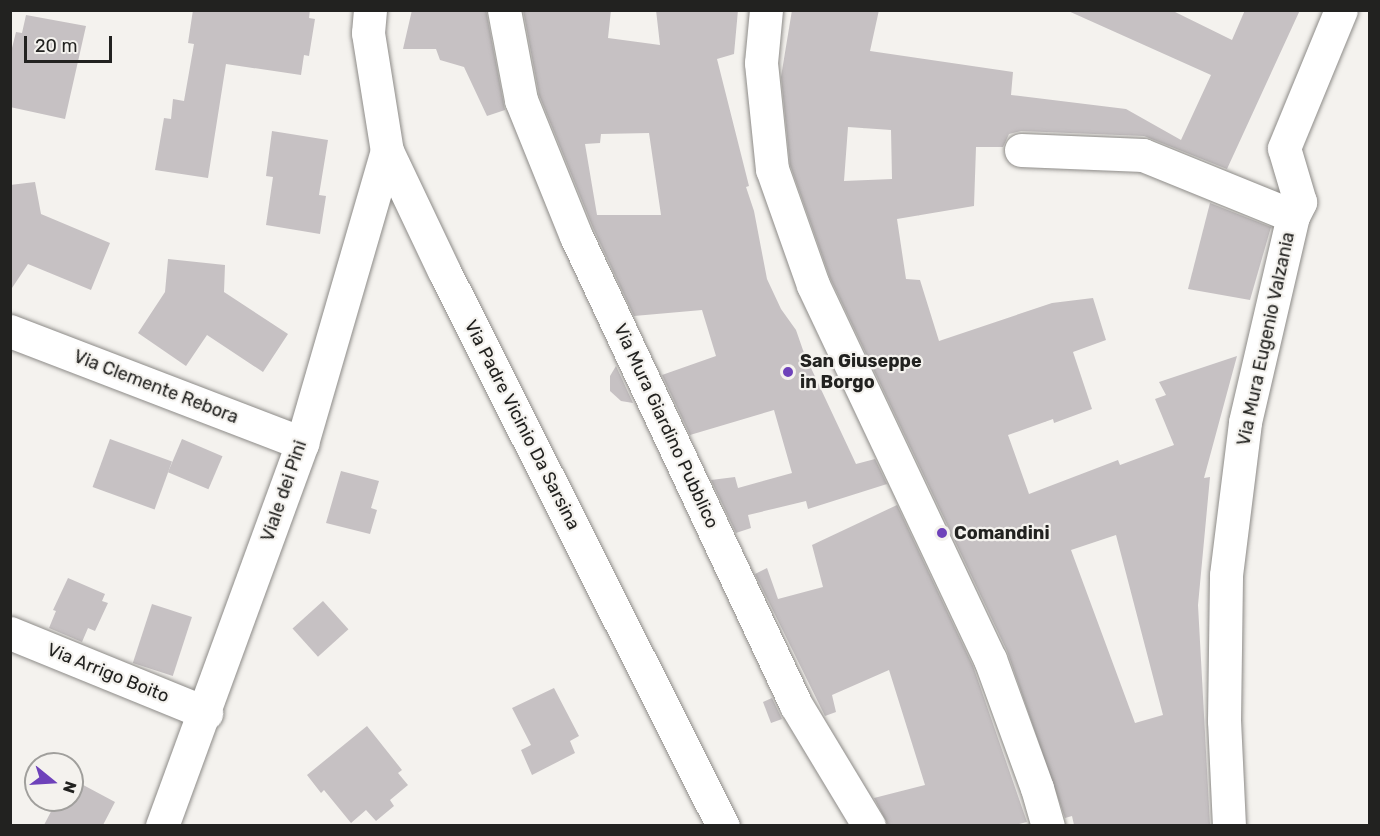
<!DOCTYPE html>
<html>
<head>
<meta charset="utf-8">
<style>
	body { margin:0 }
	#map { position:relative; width:1380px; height:836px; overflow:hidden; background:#f4f2ee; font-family:Rubik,sans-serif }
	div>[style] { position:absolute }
	.building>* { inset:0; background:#c6c1c3; transform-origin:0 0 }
	.roads { filter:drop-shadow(0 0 2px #8d8b88) drop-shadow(0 0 2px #8d8b88) }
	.minor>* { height:33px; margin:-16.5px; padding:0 16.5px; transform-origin:16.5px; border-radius:16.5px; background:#fff }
	.dots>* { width:16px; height:16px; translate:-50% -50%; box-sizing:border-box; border:3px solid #f4f2ee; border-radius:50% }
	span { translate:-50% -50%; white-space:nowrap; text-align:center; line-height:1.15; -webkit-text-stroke:4.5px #f4f2ee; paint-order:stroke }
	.street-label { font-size:18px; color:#222220 }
	.poi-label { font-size:18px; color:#222220; font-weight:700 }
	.left { translate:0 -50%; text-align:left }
	.frame { position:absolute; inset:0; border:12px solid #222220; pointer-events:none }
	.north { position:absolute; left:24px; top:752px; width:60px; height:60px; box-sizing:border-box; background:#f4f2ee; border:2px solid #a09f9c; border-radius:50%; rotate:108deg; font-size:16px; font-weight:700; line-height:24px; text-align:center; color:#222220 }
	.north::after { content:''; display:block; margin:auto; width:21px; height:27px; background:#6e42ba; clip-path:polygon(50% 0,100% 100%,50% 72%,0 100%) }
	.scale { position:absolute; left:24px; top:36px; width:88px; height:27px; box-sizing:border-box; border:3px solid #222220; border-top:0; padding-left:8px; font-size:18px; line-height:21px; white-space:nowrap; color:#222220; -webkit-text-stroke:4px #f4f2ee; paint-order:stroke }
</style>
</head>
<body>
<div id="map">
	<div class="building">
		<div style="clip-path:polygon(193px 10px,310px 10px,309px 18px,315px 19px,309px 56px,304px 55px,301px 75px,226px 64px,208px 178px,155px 170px,164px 118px,171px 119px,173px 99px,184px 101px,194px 44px,188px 43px)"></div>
		<div style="clip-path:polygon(412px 10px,486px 10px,505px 110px,487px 116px,464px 67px,440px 60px,436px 49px,403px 49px)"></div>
		<div style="clip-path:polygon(evenodd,523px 10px,611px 10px,608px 38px,660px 45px,656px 10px,738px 10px,734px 54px,717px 59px,749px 186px,746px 187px,754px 211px,767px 279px,781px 309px,796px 330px,804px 353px,856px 464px,875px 459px,887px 484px,808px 509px,806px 501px,748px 515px,751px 528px,736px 533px,711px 480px,735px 477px,738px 488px,792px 473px,774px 410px,690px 435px,662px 375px,716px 356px,702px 310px,634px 316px,593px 228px,539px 95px,523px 10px,649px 133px,661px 215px,597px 215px,585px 144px,600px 143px,601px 134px,649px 133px)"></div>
		<div style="clip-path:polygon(evenodd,792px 10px,879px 10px,870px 51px,1013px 72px,1011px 95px,1126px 109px,1181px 140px,1211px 75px,1066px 10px,1171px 10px,1232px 40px,1245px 10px,1300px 10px,1227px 169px,1144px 136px,1021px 131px,1009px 134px,1003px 147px,976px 147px,974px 206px,897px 219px,906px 279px,920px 280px,939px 341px,1052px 303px,1093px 298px,1106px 340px,1073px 352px,1092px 409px,1054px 423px,1053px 419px,1008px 435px,1029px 494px,1118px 460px,1120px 465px,1174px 445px,1155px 399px,1166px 395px,1159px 382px,1237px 356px,1204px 478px,1210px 477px,1198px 605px,1210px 825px,1074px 825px,1072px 816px,1065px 818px,1007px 651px,830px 278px,790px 165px,781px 77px,792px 10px,848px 127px,891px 130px,892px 179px,844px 181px,848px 127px,792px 10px,1116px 535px,1163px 715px,1135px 723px,1071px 550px,1116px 535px)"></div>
		<div style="clip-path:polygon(26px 15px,86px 26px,65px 119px,10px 107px,10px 56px,16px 32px,22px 33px)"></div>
		<div style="clip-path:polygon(272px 131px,328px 140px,319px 195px,326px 196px,320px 234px,266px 225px,273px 177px,266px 176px)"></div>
		<div style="clip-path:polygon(35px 182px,41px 214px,110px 243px,91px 290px,28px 264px,10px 291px,10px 185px)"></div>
		<div style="clip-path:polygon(1210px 203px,1271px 227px,1250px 300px,1188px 289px)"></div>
		<div style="clip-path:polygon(168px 259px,225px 265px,224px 292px,288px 334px,263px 372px,207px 335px,186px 366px,138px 333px,165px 292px)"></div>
		<div style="clip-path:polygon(616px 366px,633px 403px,621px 401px,610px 391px,610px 376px)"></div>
		<div style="left:110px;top:439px;width:66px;height:51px;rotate:20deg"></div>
		<div style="left:182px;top:439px;width:44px;height:36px;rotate:23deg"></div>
		<div style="clip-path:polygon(341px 471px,379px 481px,371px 508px,377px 510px,370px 534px,326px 523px)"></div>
		<div style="clip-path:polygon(897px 505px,973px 666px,1027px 822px,1015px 825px,888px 825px,874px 798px,925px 785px,889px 670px,832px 695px,836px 712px,825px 716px,755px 574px,767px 568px,778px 599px,823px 587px,812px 545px)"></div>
		<div style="clip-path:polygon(68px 578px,105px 594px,102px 601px,108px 603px,95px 631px,88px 628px,82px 642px,49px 628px,56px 611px,53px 610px)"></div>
		<div style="left:323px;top:601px;width:38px;height:41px;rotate:48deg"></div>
		<div style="left:152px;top:604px;width:42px;height:62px;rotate:18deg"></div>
		<div style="clip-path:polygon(554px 688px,579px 736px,570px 741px,575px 753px,532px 775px,521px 750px,531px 745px,512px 708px)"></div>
		<div style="clip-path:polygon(772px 698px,782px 719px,771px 723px,763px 702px)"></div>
		<div style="clip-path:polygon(367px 726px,402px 770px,398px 773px,408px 785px,390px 800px,394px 806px,376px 821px,366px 810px,351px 823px,324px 790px,321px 793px,307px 775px)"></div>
		<div style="clip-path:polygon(72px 779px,115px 802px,103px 825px,44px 825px,57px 800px,72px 800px)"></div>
	</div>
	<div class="roads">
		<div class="minor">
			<div style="left:370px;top:10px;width:23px;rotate:95deg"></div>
			<div style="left:368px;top:33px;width:120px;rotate:80.9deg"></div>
			<div style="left:387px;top:151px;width:133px;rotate:64.6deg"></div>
			<div style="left:444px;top:271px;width:621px;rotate:63.31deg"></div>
			<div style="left:504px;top:10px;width:92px;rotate:79.3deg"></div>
			<div style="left:521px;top:100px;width:147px;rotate:68deg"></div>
			<div style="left:576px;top:236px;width:518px;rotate:64.87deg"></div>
			<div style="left:796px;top:705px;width:141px;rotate:58.9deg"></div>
			<div style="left:766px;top:10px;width:53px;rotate:95.4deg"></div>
			<div style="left:761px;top:63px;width:107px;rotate:84.1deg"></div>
			<div style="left:772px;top:169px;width:123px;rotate:70.5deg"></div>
			<div style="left:813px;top:285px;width:414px;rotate:64.7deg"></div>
			<div style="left:990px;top:659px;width:137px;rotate:70deg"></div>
			<div style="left:1037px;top:788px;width:40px;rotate:74deg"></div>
			<div style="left:1021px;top:150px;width:122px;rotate:2.3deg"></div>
			<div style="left:1143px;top:155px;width:162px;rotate:22.1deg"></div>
			<div style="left:10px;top:331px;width:313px;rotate:21deg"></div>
			<div style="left:10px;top:633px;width:212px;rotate:22.2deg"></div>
			<div style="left:162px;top:826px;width:408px;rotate:-69.9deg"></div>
			<div style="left:302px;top:443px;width:304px;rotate:-73.8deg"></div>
			<div style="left:1229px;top:826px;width:105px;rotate:-92.7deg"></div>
			<div style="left:1224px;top:721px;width:146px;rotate:-89.2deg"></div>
			<div style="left:1226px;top:575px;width:154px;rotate:-82.9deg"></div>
			<div style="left:1245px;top:422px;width:212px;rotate:-76.9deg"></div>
			<div style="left:1293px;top:216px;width:16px;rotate:-63deg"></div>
			<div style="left:1300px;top:202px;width:56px;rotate:-106.5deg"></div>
			<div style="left:1284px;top:148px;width:149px;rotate:-67.6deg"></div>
		</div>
	</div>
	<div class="dots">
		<div style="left:788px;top:372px;background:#6e42ba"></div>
		<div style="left:942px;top:533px;background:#6e42ba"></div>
	</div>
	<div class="street-label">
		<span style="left:1266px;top:339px;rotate:-78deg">Via Mura Eugenio Valzania</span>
		<span style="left:156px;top:387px;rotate:21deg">Via Clemente Rebora</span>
		<span style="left:522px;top:425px;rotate:63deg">Via Padre Vicinio Da Sarsina</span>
		<span style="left:666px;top:426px;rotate:65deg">Via Mura Giardino Pubblico</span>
		<span style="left:284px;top:491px;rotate:-71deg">Viale dei Pini</span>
		<span style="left:108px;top:673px;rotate:22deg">Via Arrigo Boito</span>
	</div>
	<div class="poi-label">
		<span class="left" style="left:800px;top:372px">San Giuseppe<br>in Borgo</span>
		<span class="left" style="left:954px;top:533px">Comandini</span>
	</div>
	<div class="frame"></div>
	<div class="north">N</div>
	<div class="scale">20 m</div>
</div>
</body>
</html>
